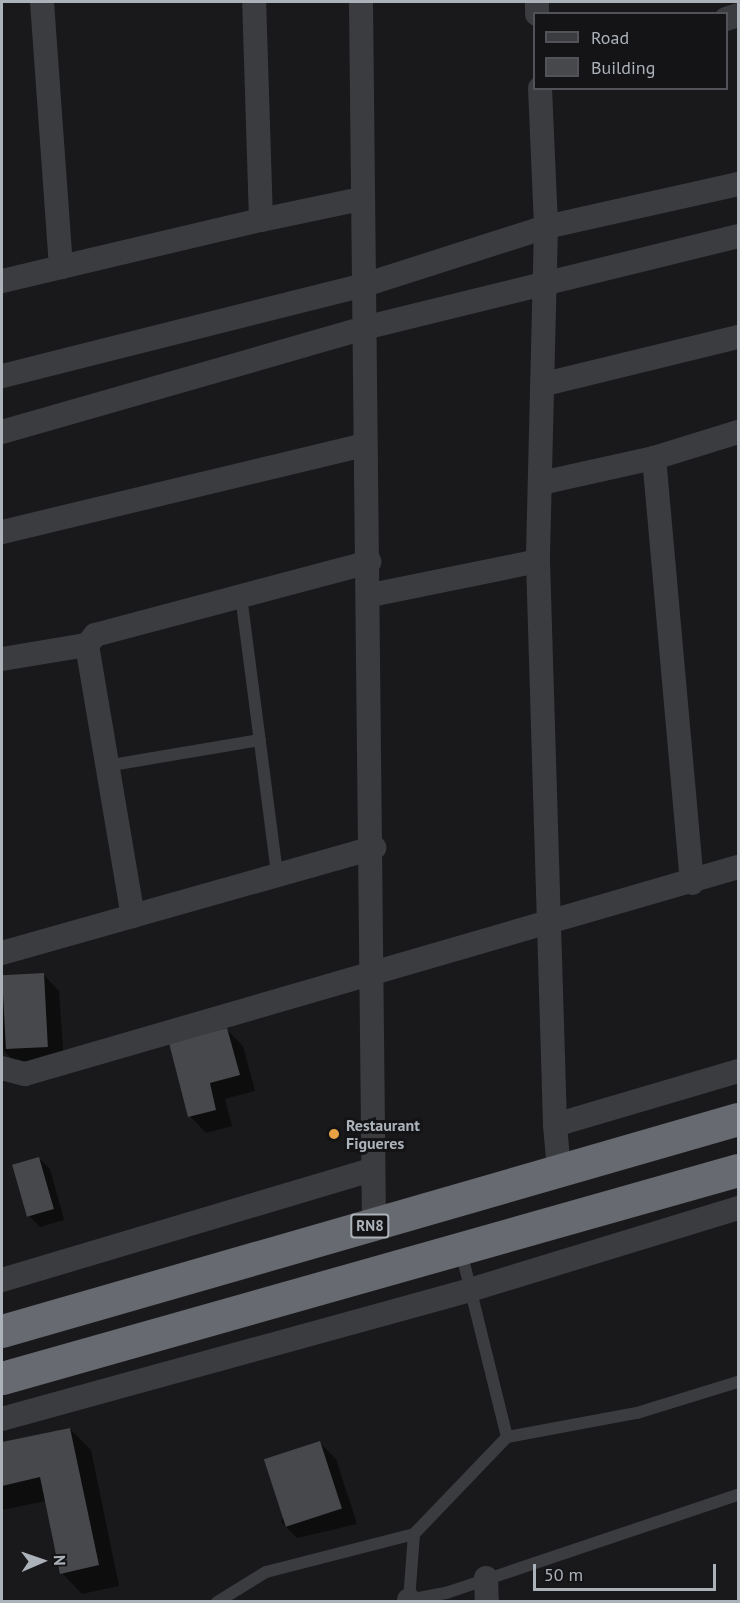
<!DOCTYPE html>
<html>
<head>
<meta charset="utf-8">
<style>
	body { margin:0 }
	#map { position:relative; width:740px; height:1603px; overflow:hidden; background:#19191b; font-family:"PT Sans",sans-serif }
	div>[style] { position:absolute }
	.shadow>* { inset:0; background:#0007 }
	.building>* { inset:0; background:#46484b; transform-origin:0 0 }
	.lane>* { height:12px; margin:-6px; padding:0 6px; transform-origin:6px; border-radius:6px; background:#3a3c40 }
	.street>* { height:24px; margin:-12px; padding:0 12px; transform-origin:12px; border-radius:12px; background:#3a3c40 }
	.highway>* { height:33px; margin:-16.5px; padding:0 16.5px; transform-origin:16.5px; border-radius:16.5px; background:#676a71 }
	.dots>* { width:16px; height:16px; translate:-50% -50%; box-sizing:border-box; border:3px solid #141416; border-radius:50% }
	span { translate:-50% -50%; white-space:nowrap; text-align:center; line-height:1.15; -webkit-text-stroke:6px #141416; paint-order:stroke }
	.shield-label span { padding:2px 4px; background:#141416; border:2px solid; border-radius:4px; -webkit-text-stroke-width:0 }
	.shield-label { font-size:15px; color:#acb2ba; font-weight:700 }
	.poi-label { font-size:16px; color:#acb2ba; font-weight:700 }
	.left { translate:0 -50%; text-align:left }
	.frame { position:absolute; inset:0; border:3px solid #acb2ba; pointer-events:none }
	.legend { position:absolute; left:533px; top:12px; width:195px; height:78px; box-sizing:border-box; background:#141416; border:2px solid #515358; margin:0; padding:8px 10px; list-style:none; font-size:18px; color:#acb2ba }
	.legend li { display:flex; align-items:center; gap:12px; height:30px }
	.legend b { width:30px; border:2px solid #515358 }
	.north { position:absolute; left:12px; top:1531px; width:60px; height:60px; -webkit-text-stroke:4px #141416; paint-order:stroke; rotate:88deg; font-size:16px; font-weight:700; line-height:24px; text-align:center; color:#acb2ba }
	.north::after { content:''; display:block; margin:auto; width:21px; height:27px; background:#acb2ba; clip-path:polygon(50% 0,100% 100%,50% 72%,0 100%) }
	.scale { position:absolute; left:533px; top:1564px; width:183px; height:27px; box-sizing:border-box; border:3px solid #acb2ba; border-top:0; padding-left:8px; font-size:18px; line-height:21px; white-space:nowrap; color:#acb2ba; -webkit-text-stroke:4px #141416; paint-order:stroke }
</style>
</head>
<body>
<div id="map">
	<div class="shadow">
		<div style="clip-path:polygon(43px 974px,59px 991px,64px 1063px,19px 1066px,3px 1050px,2px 977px)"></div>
		<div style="clip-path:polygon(227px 1030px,243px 1046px,255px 1091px,225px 1099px,232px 1126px,206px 1133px,190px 1116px)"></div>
		<div style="clip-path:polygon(39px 1158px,50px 1169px,64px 1220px,40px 1227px,29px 1216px)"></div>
		<div style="clip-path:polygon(70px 1429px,91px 1450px,119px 1586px,82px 1594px,62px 1573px,46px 1501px,2px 1510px,2px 1444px)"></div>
		<div style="clip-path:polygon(320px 1443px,336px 1459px,357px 1524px,297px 1538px,281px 1522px)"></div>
	</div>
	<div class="building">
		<div style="left:44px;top:973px;width:74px;height:42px;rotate:87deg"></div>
		<div style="clip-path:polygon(227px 1028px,240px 1075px,210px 1083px,216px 1110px,188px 1117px,169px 1043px)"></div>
		<div style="left:39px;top:1157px;width:54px;height:28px;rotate:74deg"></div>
		<div style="clip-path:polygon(70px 1428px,99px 1565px,60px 1574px,40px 1477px,2px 1486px,2px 1442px)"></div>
		<div style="left:320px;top:1441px;width:71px;height:59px;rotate:72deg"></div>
	</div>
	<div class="lane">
		<div style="left:241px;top:596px;width:281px;rotate:82.6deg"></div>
		<div style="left:106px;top:766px;width:156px;rotate:-9.6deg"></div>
		<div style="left:507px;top:1437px;width:132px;rotate:-10.5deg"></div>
		<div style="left:637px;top:1413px;width:106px;rotate:-17.1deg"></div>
		<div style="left:414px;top:1534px;width:66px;rotate:94.3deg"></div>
		<div style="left:409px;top:1600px;width:38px;rotate:-11deg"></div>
		<div style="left:446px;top:1593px;width:308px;rotate:-18.6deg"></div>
		<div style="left:217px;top:1602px;width:57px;rotate:-31.5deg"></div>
		<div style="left:266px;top:1572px;width:153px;rotate:-14.4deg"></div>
		<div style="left:414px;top:1534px;width:134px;rotate:-46.2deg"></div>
		<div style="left:507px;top:1437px;width:192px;rotate:-103.9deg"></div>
	</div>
	<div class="street">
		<div style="left:42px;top:2px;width:266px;rotate:85.9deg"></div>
		<div style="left:361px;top:2px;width:1223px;rotate:89.39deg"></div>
		<div style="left:537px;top:2px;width:12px;rotate:90deg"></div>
		<div style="left:726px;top:19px;width:13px;rotate:-18deg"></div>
		<div style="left:540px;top:88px;width:139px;rotate:87.5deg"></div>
		<div style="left:546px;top:227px;width:334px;rotate:91.4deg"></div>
		<div style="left:538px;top:561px;width:564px;rotate:88.27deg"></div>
		<div style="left:555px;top:1125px;width:191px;rotate:-16.4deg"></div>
		<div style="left:261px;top:220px;width:102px;rotate:-11.9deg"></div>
		<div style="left:2px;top:281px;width:266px;rotate:-13.3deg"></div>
		<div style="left:261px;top:220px;width:218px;rotate:-91.8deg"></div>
		<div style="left:2px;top:376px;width:370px;rotate:-14.1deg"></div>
		<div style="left:361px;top:286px;width:194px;rotate:-17.7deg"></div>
		<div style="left:546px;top:227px;width:197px;rotate:-12.6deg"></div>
		<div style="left:545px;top:384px;width:199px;rotate:-13.7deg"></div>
		<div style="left:2px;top:432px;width:377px;rotate:-16deg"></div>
		<div style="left:364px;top:328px;width:385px;rotate:-13.8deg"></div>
		<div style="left:541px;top:483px;width:116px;rotate:-12.5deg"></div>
		<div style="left:2px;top:532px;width:371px;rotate:-13.5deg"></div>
		<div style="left:371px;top:595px;width:170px;rotate:-11.5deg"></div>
		<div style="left:87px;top:645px;width:275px;rotate:80.4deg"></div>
		<div style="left:2px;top:659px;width:86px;rotate:-9.4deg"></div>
		<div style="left:87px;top:645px;width:13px;rotate:-51deg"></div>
		<div style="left:95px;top:635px;width:284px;rotate:-14.9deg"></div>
		<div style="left:692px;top:883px;width:427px;rotate:-95.1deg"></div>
		<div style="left:654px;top:458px;width:88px;rotate:-17.2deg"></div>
		<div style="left:2px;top:953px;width:387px;rotate:-15.8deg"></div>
		<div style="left:2px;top:1068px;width:24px;rotate:15deg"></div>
		<div style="left:25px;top:1074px;width:742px;rotate:-16.19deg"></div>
		<div style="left:555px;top:1125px;width:46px;rotate:85deg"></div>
		<div style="left:2px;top:1280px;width:386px;rotate:-16.6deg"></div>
		<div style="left:2px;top:1419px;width:485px;rotate:-15.4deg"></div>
		<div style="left:470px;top:1290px;width:280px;rotate:-17deg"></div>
		<div style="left:486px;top:1578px;width:24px;rotate:88deg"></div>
		<div style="left:409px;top:1600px;width:2px;rotate:90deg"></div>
	</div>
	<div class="highway">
		<div style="left:2px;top:1331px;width:766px;rotate:-16.07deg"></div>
		<div style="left:2px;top:1378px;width:765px;rotate:-15.78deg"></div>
	</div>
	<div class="dots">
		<div style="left:334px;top:1134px;background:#e9a243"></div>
	</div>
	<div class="shield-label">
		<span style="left:370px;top:1226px">RN8</span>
	</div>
	<div class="poi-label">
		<span class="left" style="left:346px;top:1134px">Restaurant<br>Figueres</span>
	</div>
	<div class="frame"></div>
	<ul class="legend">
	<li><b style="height:8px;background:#3a3c40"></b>Road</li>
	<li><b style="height:16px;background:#46484b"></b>Building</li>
	</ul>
	<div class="north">N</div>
	<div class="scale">50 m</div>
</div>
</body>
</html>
